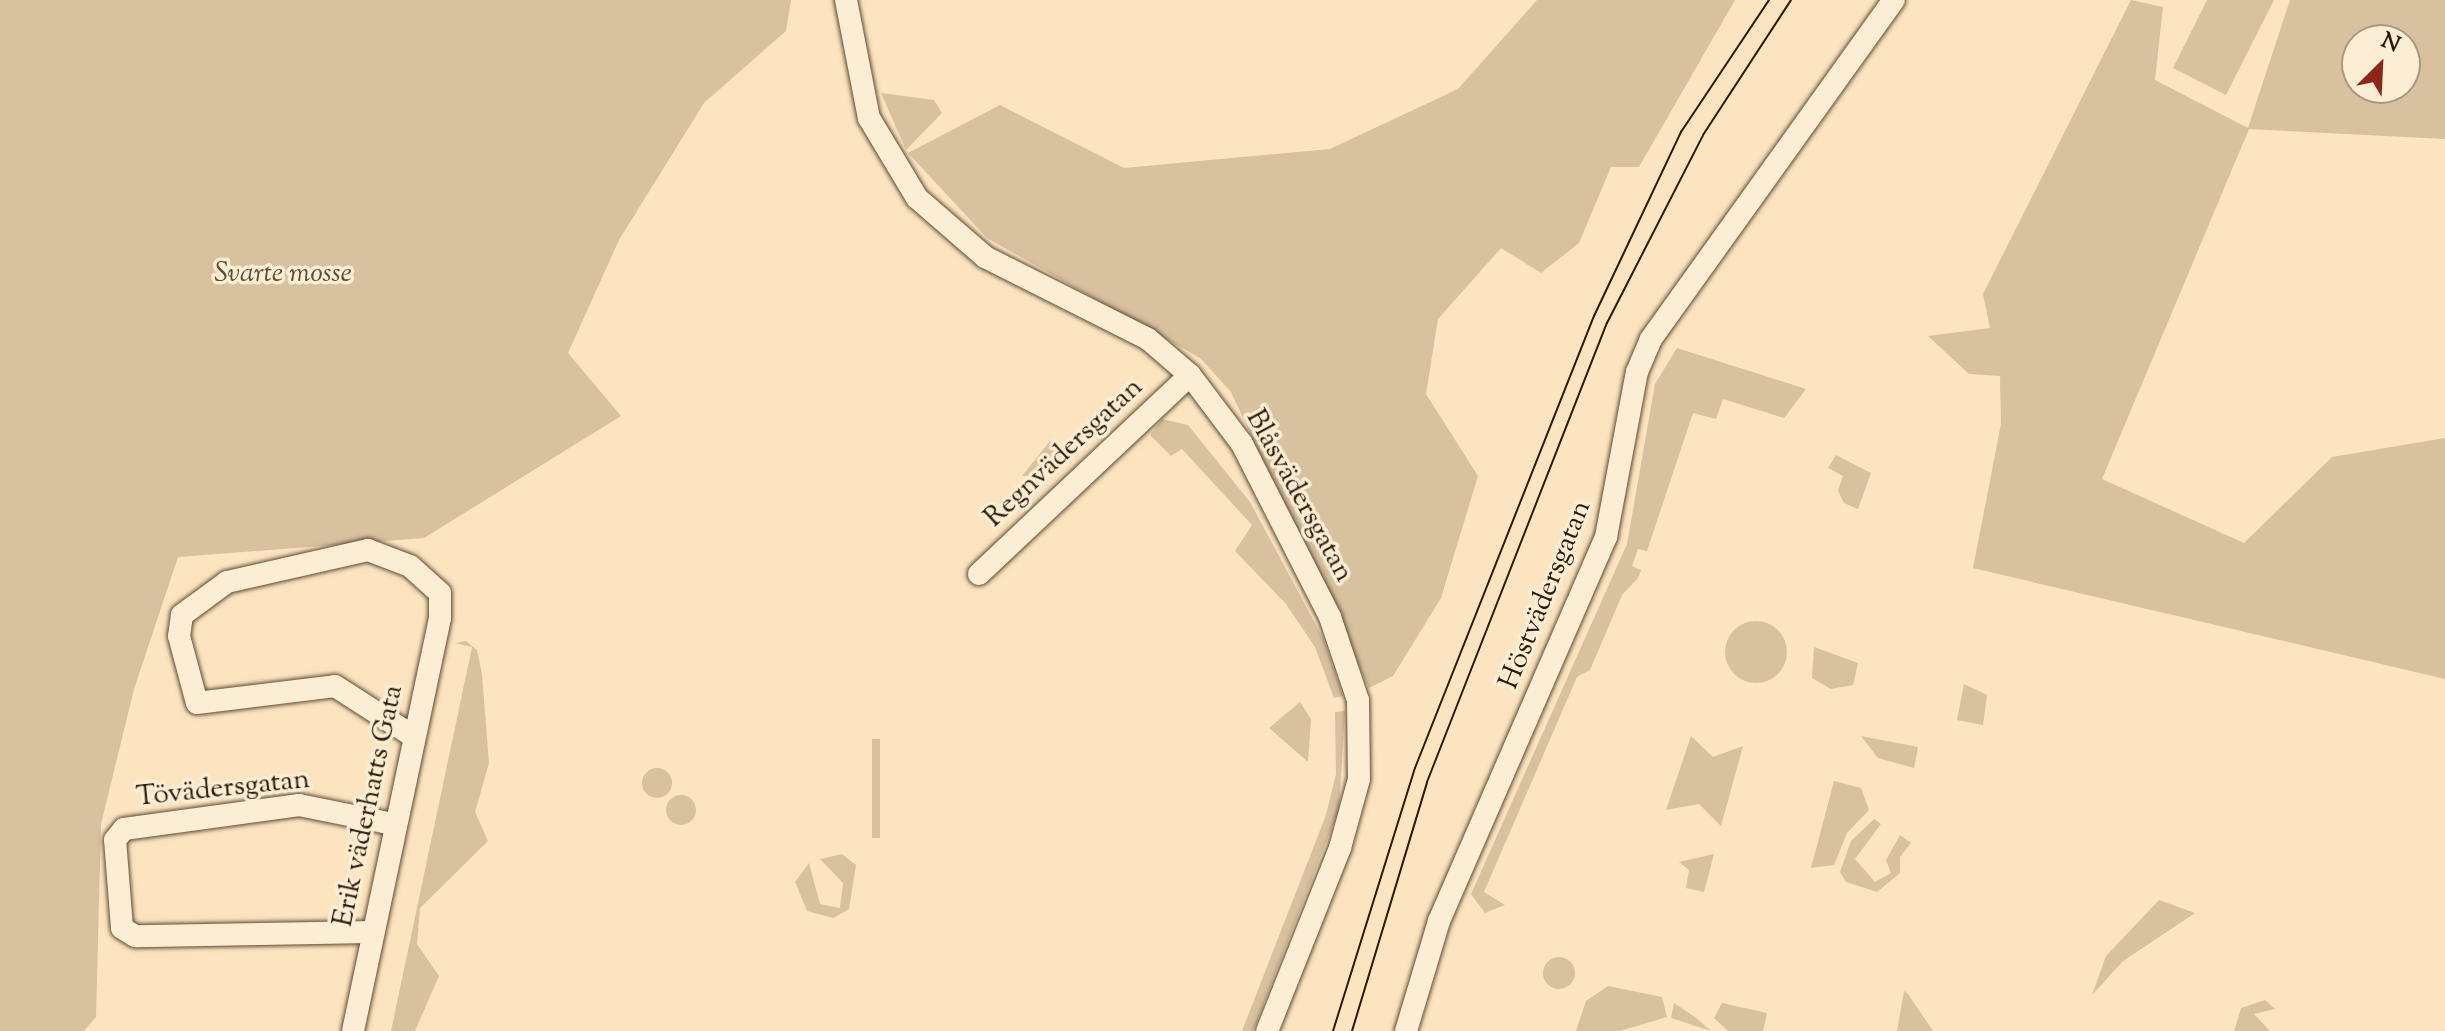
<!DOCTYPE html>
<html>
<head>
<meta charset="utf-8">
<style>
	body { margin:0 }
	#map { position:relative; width:2445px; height:1031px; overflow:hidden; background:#fbe4bf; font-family:"Sorts Mill Goudy",serif }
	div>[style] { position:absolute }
	.green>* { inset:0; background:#d8c19f; transform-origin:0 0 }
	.round { border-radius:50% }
	.roads { filter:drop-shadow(0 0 2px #604a34) drop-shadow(0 0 2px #604a34) }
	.street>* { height:22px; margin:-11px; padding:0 11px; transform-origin:11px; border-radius:11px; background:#fcedd5 }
	.tram>* { height:2px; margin:-1px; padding:0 1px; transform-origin:1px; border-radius:1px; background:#2d1705 }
	span { translate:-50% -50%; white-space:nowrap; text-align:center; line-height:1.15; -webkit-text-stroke:7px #fcedd5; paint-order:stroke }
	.park-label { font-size:28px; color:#604a33; font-style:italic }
	.street-label { font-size:28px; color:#2d1705 }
	.north { position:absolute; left:2341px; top:24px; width:80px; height:80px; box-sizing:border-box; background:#fcedd5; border:2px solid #a99782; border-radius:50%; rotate:24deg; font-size:22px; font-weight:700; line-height:32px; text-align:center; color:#2d1705 }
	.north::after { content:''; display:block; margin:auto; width:28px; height:36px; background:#8f2418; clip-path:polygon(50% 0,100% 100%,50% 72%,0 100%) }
</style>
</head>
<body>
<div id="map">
	<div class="green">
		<div style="clip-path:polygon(0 0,791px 0,786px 31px,704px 103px,619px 240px,568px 353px,621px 416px,424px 538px,178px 557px,134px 689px,101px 824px,96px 1017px,84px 1031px,0 1031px)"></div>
		<div style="clip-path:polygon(1537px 0,1735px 0,1639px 167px,1611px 167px,1579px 243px,1541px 273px,1501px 248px,1438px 319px,1426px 394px,1478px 476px,1441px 598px,1393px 676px,1369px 688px,1231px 392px,1200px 358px,987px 238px,908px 153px,1000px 105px,1124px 168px,1330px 149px,1458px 89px)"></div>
		<div style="clip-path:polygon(evenodd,2131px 0,2163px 7px,2155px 80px,2248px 128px,2290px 0,2445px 0,2445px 139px,2249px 129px,2102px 479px,2244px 543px,2332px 457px,2445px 438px,2445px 679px,1973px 568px,2001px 424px,2000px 376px,1969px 374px,1928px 336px,1990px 328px,1983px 294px,2131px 0,2405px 40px,2405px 88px,2357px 88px,2357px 40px,2405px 40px)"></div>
		<div style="clip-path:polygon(2207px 0,2274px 0,2226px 95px,2173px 68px)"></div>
		<div style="clip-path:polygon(881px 93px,934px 100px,942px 113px,906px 150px)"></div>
		<div style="clip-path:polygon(1677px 348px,1806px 389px,1784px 418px,1723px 399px,1716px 419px,1693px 413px,1647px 551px,1638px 549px,1632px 566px,1641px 570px,1638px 578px,1622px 595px,1590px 670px,1577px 677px,1484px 892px,1505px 905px,1485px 913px,1471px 894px,1627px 544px,1655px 384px)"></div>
		<div style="clip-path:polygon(1162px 419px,1188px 425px,1250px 502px,1324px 640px,1343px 696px,1334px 698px,1315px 647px,1286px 604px,1235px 551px,1252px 525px,1182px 449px,1171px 456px,1150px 435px)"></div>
		<div style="clip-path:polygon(1050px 441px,1069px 455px,1045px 476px,1022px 476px)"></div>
		<div style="clip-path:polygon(1836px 455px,1871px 473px,1858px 509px,1844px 503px,1838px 491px,1843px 476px,1828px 468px)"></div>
		<div class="round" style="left:1725px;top:621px;width:62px;height:62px"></div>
		<div style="clip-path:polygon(466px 641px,477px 650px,482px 674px,489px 763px,475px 812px,488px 841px,420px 908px,417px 944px,439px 976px,415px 1031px,391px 1031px,472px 647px,455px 643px)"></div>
		<div style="clip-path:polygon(1814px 647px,1858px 663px,1853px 685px,1831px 689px,1812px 678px)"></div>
		<div style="clip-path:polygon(1964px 684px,1987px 695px,1983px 725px,1957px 720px)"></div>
		<div style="clip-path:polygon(1300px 702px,1311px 719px,1308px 762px,1269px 728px)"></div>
		<div style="clip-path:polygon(1345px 711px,1339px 809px,1253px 1031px,1242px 1031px,1326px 815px,1336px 774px,1335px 712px)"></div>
		<div style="clip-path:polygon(1691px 736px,1713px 757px,1743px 746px,1721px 826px,1699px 804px,1666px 810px)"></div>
		<div style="clip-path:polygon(1861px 736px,1918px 747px,1914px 768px,1878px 758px)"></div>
		<div style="left:872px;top:739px;width:8px;height:99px"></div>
		<div class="round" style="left:642px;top:768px;width:30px;height:30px"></div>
		<div style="clip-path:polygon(1834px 781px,1861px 788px,1869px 810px,1847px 833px,1834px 865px,1811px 868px)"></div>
		<div class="round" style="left:666px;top:795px;width:30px;height:30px"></div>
		<div style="clip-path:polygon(1874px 819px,1881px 824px,1855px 859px,1875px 882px,1891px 873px,1886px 860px,1900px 835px,1911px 843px,1900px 857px,1900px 873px,1877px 892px,1846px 882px,1840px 872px,1851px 841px)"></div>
		<div style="clip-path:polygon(842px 854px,856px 865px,849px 909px,833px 918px,807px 911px,795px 882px,809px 863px,820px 904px,840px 908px,843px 883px,820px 859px)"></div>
		<div style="clip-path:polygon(1714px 854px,1704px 892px,1686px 888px,1689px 870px,1679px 862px)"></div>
		<div style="clip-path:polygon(2159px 900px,2195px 913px,2123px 961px,2092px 995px,2106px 956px)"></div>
		<div class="round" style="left:1543px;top:957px;width:32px;height:32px"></div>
		<div style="clip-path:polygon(1608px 986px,1662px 997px,1667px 1017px,1620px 1031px,1576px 1031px,1586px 1001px)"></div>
		<div style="clip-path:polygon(1904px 991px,1908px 994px,1933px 1031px,1897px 1031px)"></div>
		<div style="clip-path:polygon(2265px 1000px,2275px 1009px,2254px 1014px,2270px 1031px,2234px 1031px,2241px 1008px)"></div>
		<div style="clip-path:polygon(1674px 1003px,1695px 1017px,1711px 1031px,1671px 1018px)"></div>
		<div style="clip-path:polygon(1722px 1003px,1767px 1013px,1763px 1031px,1728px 1031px,1714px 1018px)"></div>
	</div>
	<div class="roads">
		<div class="street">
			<div style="left:846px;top:0;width:120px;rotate:79deg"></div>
			<div style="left:869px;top:118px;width:93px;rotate:59deg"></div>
			<div style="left:917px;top:198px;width:90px;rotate:40.9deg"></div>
			<div style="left:985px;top:257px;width:182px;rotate:26.7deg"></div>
			<div style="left:1148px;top:339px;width:55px;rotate:40.6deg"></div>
			<div style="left:1190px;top:375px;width:86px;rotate:53deg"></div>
			<div style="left:1242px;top:444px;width:194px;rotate:63deg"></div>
			<div style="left:1330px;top:617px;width:88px;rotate:71.4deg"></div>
			<div style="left:1358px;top:700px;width:79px;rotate:89.3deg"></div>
			<div style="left:1359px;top:779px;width:72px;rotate:105.4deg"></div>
			<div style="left:1340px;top:848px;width:197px;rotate:111.7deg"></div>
			<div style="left:979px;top:574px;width:290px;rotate:-43.3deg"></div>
			<div style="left:372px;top:932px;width:237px;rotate:179deg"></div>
			<div style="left:135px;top:936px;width:15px;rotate:-148deg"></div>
			<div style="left:122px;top:928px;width:88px;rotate:-94.5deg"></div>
			<div style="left:115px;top:840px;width:14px;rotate:-51deg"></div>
			<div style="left:124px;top:829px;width:177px;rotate:-7.8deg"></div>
			<div style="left:299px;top:805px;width:96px;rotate:11.4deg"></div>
			<div style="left:353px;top:1031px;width:422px;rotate:-78.1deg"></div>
			<div style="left:440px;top:618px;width:25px;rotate:-90deg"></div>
			<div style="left:440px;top:593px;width:40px;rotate:-138deg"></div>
			<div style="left:410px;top:566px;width:45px;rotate:-159.1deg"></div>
			<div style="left:368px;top:550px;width:145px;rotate:167.2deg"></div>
			<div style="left:227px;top:582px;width:56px;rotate:143.7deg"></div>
			<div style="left:182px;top:615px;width:21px;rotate:98deg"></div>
			<div style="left:179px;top:636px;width:69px;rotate:75deg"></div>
			<div style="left:197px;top:703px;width:139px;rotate:-7deg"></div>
			<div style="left:335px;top:686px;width:93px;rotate:32.7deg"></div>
			<div style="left:1406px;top:1031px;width:115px;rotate:-73.3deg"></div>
			<div style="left:1439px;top:921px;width:419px;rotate:-66.5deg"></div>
			<div style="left:1606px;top:537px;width:168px;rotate:-79.4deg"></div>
			<div style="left:1637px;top:372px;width:36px;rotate:-67deg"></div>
			<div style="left:1651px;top:339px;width:417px;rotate:-54.4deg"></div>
		</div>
	</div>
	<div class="tram">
		<div style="left:1333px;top:1031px;width:275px;rotate:-72.7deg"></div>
		<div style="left:1415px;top:768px;width:486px;rotate:-68.4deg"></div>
		<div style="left:1594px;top:316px;width:204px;rotate:-64.7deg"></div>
		<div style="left:1681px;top:132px;width:159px;rotate:-56.3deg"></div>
		<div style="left:1352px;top:1031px;width:260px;rotate:-73.2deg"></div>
		<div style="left:1427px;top:782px;width:493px;rotate:-68.6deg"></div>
		<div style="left:1607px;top:323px;width:211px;rotate:-62.9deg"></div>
		<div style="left:1703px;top:135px;width:161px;rotate:-56.9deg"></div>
	</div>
	<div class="park-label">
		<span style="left:283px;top:274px">Svarte mosse</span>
	</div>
	<div class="street-label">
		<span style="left:1064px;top:453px;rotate:-43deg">Regnvädersgatan</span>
		<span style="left:1299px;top:496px;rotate:61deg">Blåsvädersgatan</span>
		<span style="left:1546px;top:595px;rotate:-68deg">Höstvädersgatan</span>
		<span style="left:223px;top:789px;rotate:-6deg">Tövädersgatan</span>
		<span style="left:369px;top:806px;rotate:-78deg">Erik väderhatts Gata</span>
	</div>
	<div class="north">N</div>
</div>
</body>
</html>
